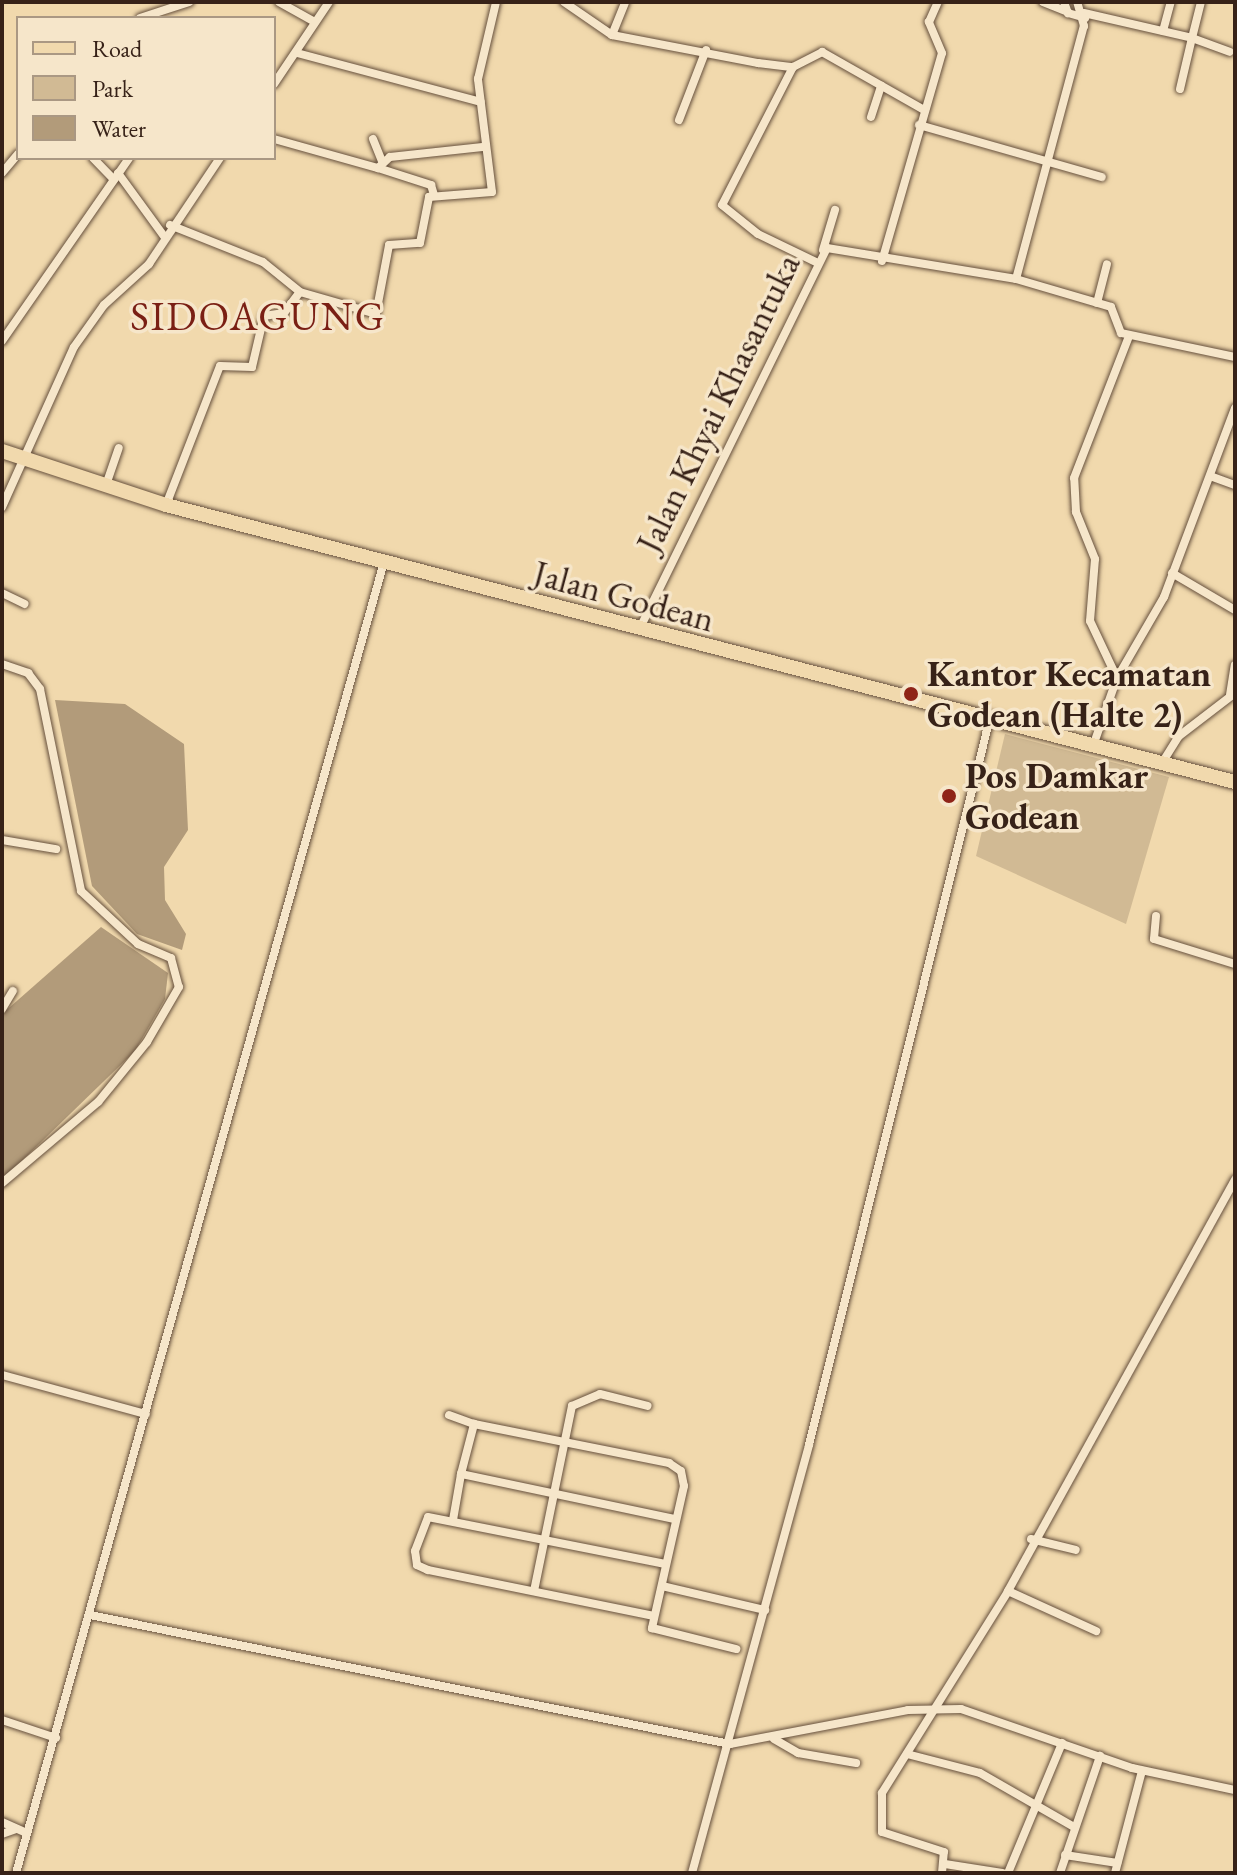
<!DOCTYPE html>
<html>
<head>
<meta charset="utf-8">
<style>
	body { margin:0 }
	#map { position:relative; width:1237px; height:1875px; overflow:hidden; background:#f1d9ad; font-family:"EB Garamond",serif }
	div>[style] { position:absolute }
	.green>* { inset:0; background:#d1ba94 }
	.water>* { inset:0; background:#b29b7a }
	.roads { filter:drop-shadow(0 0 2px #66503d) drop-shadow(0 0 2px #66503d) }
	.street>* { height:8px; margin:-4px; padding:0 4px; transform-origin:4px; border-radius:4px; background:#f6e6ca }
	.primary>* { height:14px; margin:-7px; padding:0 7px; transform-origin:7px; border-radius:7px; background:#f1d9ad }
	.dots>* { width:22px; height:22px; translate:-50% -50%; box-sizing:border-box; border:4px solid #f6e6ca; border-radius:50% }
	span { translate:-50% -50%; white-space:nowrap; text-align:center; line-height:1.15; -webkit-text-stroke:7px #f6e6ca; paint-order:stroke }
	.street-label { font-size:36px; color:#372218 }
	.poi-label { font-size:36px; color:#372218; font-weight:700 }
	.left { translate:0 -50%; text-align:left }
	.quarter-label { font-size:40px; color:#7a1f14; letter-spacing:2px }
	.frame { position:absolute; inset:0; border:4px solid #372218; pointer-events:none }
	.legend { position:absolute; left:16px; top:16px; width:260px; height:144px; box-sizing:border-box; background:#f6e6ca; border:2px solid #aa9883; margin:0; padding:10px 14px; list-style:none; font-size:24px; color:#372218 }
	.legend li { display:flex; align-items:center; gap:16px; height:40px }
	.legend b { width:40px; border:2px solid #aa9883 }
</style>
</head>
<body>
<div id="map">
	<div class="green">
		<div style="clip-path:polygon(1005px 734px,1169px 777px,1126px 924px,976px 856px)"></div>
	</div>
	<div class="water">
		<div style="clip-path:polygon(55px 700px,125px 704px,184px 744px,188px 830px,164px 867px,165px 900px,186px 934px,182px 950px,137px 934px,92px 886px)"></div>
		<div style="clip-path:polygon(101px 927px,168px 973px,165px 999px,135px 1051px,2px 1180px,2px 1014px)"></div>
	</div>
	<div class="roads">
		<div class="street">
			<div style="left:279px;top:2px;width:41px;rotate:29.1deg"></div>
			<div style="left:564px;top:2px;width:58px;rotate:34.5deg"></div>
			<div style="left:612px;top:35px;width:149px;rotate:10.9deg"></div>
			<div style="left:758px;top:63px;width:35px;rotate:7deg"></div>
			<div style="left:793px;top:67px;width:33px;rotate:-27deg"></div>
			<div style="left:822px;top:52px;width:117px;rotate:29.6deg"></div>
			<div style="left:1043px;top:2px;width:27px;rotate:22deg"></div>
			<div style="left:1064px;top:2px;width:12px;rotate:70deg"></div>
			<div style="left:1068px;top:13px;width:18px;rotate:16deg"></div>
			<div style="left:1084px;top:13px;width:111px;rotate:13deg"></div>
			<div style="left:1192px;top:38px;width:37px;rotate:-76deg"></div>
			<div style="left:140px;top:18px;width:52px;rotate:-18.1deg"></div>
			<div style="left:1163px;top:31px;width:30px;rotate:-75deg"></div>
			<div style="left:612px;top:35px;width:35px;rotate:-68deg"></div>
			<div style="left:297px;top:53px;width:190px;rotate:14.9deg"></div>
			<div style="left:793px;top:67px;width:155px;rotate:117.2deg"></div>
			<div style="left:722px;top:205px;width:46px;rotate:38.9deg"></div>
			<div style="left:758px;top:234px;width:64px;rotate:25.8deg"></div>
			<div style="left:274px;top:84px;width:99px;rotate:-56.1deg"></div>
			<div style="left:1180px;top:89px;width:52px;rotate:-76.8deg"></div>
			<div style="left:1192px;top:38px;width:40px;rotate:20.2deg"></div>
			<div style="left:871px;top:117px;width:33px;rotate:-72deg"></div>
			<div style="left:679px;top:120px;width:75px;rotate:-68.9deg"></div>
			<div style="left:919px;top:125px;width:190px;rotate:15.9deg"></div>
			<div style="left:274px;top:139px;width:108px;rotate:15.6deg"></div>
			<div style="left:378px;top:168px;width:16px;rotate:-43deg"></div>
			<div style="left:390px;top:157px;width:93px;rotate:-6.2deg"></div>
			<div style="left:373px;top:139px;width:24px;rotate:68deg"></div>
			<div style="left:93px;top:158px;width:30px;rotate:46deg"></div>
			<div style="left:378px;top:168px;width:56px;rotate:17.8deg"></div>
			<div style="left:431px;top:185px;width:10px;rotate:73deg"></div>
			<div style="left:2px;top:173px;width:25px;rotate:-50deg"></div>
			<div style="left:118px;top:173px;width:78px;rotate:53.9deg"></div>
			<div style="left:170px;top:225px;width:100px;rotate:21.7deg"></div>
			<div style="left:263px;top:262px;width:48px;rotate:39deg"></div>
			<div style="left:300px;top:292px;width:79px;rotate:16.1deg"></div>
			<div style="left:376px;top:314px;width:70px;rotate:-79.3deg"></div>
			<div style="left:389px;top:245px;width:31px;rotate:-4deg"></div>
			<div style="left:420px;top:243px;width:47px;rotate:-78.9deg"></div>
			<div style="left:429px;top:197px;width:63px;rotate:-4.5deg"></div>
			<div style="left:492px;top:192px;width:114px;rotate:-97.1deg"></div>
			<div style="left:478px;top:79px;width:79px;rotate:-76.8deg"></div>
			<div style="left:823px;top:250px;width:42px;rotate:-73.3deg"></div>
			<div style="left:882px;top:261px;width:216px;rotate:-73.9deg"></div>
			<div style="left:942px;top:53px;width:34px;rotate:-113deg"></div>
			<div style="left:929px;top:22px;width:22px;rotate:-66deg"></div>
			<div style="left:1016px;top:279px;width:262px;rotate:-75deg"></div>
			<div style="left:1084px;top:26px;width:25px;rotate:-106deg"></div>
			<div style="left:1097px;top:303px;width:40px;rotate:-75.6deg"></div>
			<div style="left:2px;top:341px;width:223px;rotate:-55.2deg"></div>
			<div style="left:1210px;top:476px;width:27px;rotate:20deg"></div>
			<div style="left:106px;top:485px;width:39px;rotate:-71deg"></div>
			<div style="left:166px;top:505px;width:149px;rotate:-68.8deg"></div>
			<div style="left:220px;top:366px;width:32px;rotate:2deg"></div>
			<div style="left:252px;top:367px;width:52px;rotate:-76.8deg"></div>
			<div style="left:264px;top:316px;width:20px;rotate:-9deg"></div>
			<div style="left:284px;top:313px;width:26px;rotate:-53deg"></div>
			<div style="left:2px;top:507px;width:175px;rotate:-65.8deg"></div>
			<div style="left:74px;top:347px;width:52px;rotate:-54.5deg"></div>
			<div style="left:104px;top:305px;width:61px;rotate:-42.3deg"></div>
			<div style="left:149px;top:264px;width:128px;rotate:-56.2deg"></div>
			<div style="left:1172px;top:573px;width:73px;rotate:30.4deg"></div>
			<div style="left:2px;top:593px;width:25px;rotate:26deg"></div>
			<div style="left:639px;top:630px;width:426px;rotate:-63.8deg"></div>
			<div style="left:827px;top:248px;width:192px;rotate:9.3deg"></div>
			<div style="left:1016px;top:279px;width:99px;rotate:16.4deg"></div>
			<div style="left:1111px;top:307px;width:28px;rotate:69deg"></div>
			<div style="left:1121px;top:333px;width:116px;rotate:11.9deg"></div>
			<div style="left:2px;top:664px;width:28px;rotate:19deg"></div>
			<div style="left:28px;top:673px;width:20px;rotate:53deg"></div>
			<div style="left:40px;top:689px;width:206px;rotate:78.5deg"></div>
			<div style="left:81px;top:891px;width:78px;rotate:42.9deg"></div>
			<div style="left:138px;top:944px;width:36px;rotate:23deg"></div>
			<div style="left:171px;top:958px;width:30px;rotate:75deg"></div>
			<div style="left:179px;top:987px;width:64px;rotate:120.2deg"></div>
			<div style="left:147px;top:1042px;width:77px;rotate:129.2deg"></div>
			<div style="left:98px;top:1102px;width:126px;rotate:139.8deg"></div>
			<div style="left:1117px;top:678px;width:94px;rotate:-59.9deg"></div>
			<div style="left:1164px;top:597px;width:202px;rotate:-69.4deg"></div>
			<div style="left:1230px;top:695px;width:30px;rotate:-81deg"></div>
			<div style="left:1093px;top:746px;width:72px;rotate:-70.6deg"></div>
			<div style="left:1117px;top:678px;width:63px;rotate:-115.3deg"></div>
			<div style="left:1090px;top:621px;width:62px;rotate:-85.4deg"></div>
			<div style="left:1095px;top:559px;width:51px;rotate:-112deg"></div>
			<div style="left:1076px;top:512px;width:34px;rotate:-93deg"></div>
			<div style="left:1074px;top:478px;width:152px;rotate:-68.8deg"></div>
			<div style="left:1162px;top:763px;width:32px;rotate:-58deg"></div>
			<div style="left:1179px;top:736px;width:71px;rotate:-37.5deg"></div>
			<div style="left:2px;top:840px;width:55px;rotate:9.5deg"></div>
			<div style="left:1156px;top:916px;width:23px;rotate:95deg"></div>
			<div style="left:1154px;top:939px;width:85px;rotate:17.2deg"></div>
			<div style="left:2px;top:1009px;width:21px;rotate:-59deg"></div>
			<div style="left:2px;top:1375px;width:149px;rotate:15.2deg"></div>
			<div style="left:449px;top:1415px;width:27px;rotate:20deg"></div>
			<div style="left:461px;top:1474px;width:52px;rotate:-75.4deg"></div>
			<div style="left:474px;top:1424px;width:199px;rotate:11.3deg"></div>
			<div style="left:669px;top:1463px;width:14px;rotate:34deg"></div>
			<div style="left:681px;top:1471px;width:15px;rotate:79deg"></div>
			<div style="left:684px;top:1486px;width:146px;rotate:102.7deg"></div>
			<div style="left:652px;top:1628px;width:87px;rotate:14deg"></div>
			<div style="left:453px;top:1520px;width:47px;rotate:-80.1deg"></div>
			<div style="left:461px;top:1474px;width:219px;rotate:11.9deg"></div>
			<div style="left:1031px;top:1539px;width:46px;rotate:13.7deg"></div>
			<div style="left:662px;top:1586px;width:106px;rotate:13.1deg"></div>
			<div style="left:534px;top:1591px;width:189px;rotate:-78.4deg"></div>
			<div style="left:572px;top:1406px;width:30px;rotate:-23deg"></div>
			<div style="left:600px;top:1394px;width:49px;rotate:14deg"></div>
			<div style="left:1008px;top:1591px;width:97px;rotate:24.4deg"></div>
			<div style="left:90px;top:1615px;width:653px;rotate:11.4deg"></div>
			<div style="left:730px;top:1744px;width:181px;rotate:-10.8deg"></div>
			<div style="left:908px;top:1710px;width:53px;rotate:-1.1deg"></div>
			<div style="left:961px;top:1709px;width:181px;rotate:19deg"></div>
			<div style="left:1132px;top:1768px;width:105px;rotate:12.1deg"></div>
			<div style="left:654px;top:1616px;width:231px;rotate:-168.5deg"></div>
			<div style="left:428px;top:1570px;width:12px;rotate:-156deg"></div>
			<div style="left:417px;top:1565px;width:14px;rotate:-98deg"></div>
			<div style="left:415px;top:1551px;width:36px;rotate:-69deg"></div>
			<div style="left:428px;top:1517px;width:242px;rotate:11.2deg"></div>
			<div style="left:2px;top:1720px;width:57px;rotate:18.4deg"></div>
			<div style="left:774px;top:1739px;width:28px;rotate:30deg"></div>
			<div style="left:798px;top:1753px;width:59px;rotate:9.8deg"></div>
			<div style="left:907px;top:1754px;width:75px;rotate:14.6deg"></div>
			<div style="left:980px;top:1773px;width:108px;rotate:29.9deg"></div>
			<div style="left:2px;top:1822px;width:27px;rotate:24deg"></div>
			<div style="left:2px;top:1834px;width:15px;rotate:-20deg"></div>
			<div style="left:1065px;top:1855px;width:53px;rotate:8.7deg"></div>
			<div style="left:945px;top:1864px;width:58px;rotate:9deg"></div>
			<div style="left:16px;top:1873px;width:1362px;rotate:-74.32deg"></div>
			<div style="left:692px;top:1873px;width:444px;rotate:-74.7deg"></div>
			<div style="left:809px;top:1445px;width:745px;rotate:-76.02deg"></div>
			<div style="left:942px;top:1873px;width:21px;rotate:-85deg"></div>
			<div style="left:944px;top:1852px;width:65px;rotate:-162.1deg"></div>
			<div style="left:882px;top:1832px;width:39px;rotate:-90deg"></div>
			<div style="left:882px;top:1793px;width:238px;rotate:-58deg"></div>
			<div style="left:1008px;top:1591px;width:470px;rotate:-61.1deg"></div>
			<div style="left:1008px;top:1873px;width:141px;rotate:-67.4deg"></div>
			<div style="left:1060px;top:1873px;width:124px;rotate:-71.1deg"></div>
			<div style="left:1115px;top:1873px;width:106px;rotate:-75.2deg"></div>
		</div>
		<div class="primary">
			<div style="left:2px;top:451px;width:173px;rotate:18.2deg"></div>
			<div style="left:166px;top:505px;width:1104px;rotate:14.53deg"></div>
		</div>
	</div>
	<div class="dots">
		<div style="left:911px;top:694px;background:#8f2418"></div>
		<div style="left:949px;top:796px;background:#8f2418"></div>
	</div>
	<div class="street-label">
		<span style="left:718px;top:403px;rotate:-64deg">Jalan Khyai Khasantuka</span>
		<span style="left:624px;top:596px;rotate:15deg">Jalan Godean</span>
	</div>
	<div class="poi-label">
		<span class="left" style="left:927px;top:694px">Kantor Kecamatan<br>Godean (Halte 2)</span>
		<span class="left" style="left:965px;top:796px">Pos Damkar<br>Godean</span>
	</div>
	<div class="quarter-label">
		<span style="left:258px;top:316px">SIDOAGUNG</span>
	</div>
	<div class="frame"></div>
	<ul class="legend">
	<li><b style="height:10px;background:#f1d9ad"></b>Road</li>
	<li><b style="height:22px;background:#d1ba94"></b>Park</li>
	<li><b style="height:22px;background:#b29b7a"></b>Water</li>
	</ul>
</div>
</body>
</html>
